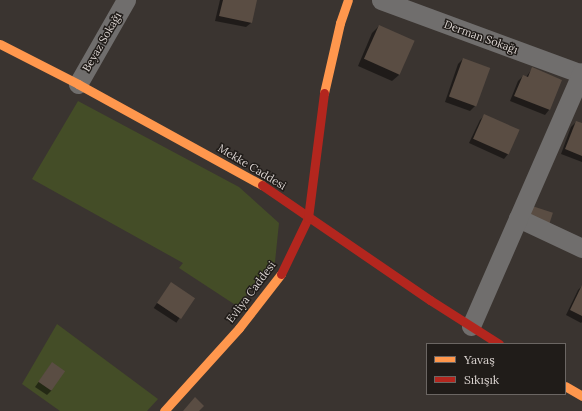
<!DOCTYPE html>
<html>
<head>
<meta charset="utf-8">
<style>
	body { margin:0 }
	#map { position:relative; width:582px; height:411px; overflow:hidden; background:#3a3430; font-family:Lora,serif }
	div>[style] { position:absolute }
	.green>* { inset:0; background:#444d27 }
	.shadow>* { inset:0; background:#0007; transform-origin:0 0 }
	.building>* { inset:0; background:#5a4d43; transform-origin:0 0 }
	.street>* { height:19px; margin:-9.5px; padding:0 9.5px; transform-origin:9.5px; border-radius:9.5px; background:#706e6d }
	.slow>* { height:9px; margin:-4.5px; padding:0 4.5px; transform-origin:4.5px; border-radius:4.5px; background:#ff974d }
	.jam>* { height:9px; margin:-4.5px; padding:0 4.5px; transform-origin:4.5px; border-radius:4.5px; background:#b3261e }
	span { translate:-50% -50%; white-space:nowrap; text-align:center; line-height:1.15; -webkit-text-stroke:3px #201c19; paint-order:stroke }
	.street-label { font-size:11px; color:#dbd4d1 }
	.legend { position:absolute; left:426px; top:343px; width:140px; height:52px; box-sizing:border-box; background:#201c19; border:1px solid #6b6663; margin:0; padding:5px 7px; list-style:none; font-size:12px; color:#dbd4d1 }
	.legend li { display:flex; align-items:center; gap:8px; height:20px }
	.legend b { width:20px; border:1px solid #6b6663 }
</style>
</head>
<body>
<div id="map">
	<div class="green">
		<div style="clip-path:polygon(78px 101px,239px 187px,279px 223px,275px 262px,237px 306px,179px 268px,183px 263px,32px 179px)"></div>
		<div style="clip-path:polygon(57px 324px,158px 399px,147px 411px,60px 411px,22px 384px)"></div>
	</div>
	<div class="shadow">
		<div style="clip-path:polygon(220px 0,256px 0,251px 23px,246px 27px,215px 21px)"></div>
		<div style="clip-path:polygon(379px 26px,399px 75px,392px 81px,358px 66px,372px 33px)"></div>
		<div style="clip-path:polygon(463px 59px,475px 106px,470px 111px,445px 102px,458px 64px)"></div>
		<div style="clip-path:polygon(532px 69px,561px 80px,549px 110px,545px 115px,510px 101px,518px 81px,523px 76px,526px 77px)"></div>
		<div style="clip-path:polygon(485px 115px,508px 154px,504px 159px,469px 143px,480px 120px)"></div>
		<div style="clip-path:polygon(576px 122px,582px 124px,582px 162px,561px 154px,571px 127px)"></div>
		<div style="clip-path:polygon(171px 284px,181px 317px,158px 302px)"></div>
		<div style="clip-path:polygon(582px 286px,582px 322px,581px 323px,566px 315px,578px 290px)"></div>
		<div style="left:157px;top:303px;width:27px;height:6px;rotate:33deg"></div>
		<div style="clip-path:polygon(52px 363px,52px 390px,47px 395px,35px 387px)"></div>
	</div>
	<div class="building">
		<div style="clip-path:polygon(223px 0,257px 0,252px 23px,219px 16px)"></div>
		<div style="left:379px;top:25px;width:39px;height:37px;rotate:24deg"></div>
		<div style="left:463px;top:58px;width:29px;height:41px;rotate:20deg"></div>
		<div style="clip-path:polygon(532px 67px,562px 80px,550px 110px,514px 96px,523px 75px,528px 77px)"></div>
		<div style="left:484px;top:114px;width:39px;height:27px;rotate:24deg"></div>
		<div style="clip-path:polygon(576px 121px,582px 123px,582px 156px,565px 149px)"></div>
		<div style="left:532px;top:206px;width:22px;height:11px;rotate:18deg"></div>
		<div style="left:171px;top:282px;width:29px;height:25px;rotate:34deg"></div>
		<div style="clip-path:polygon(582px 285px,582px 316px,570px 310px)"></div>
		<div style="left:52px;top:362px;width:16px;height:24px;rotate:35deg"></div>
		<div style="clip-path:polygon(195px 397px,204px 406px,199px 411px,183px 411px)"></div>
	</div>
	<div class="street">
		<div style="left:381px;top:0;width:214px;rotate:20.2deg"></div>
		<div style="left:78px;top:84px;width:97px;rotate:-60.3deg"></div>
		<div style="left:518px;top:218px;width:71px;rotate:25.1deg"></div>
		<div style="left:471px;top:326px;width:277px;rotate:-66.4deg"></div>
	</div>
	<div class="slow">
		<div style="left:0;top:44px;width:88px;rotate:27.1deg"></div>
		<div style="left:78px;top:84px;width:210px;rotate:28.8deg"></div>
		<div style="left:324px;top:93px;width:72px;rotate:-77.1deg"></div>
		<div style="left:340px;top:23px;width:24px;rotate:-71deg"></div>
		<div style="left:565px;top:386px;width:20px;rotate:30deg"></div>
		<div style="left:164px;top:411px;width:112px;rotate:-47.9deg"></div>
		<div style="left:239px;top:328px;width:68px;rotate:-52.1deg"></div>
	</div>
	<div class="jam">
		<div style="left:262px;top:185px;width:204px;rotate:34.4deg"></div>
		<div style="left:430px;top:300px;width:82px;rotate:32.5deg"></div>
		<div style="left:281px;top:274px;width:62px;rotate:-64.3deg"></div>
		<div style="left:308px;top:218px;width:126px;rotate:-82.7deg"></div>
	</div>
	<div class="street-label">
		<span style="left:481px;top:37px;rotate:20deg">Derman Sokağı</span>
		<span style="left:102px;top:42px;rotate:-60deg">Beyaz Sokağı</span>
		<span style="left:252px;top:167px;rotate:31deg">Mekke Caddesi</span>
		<span style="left:251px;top:292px;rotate:-53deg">Evliya Caddesi</span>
	</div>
	<ul class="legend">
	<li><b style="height:5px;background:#ff974d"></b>Yavaş</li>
	<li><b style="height:5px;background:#b3261e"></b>Sıkışık</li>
	</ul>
</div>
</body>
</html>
